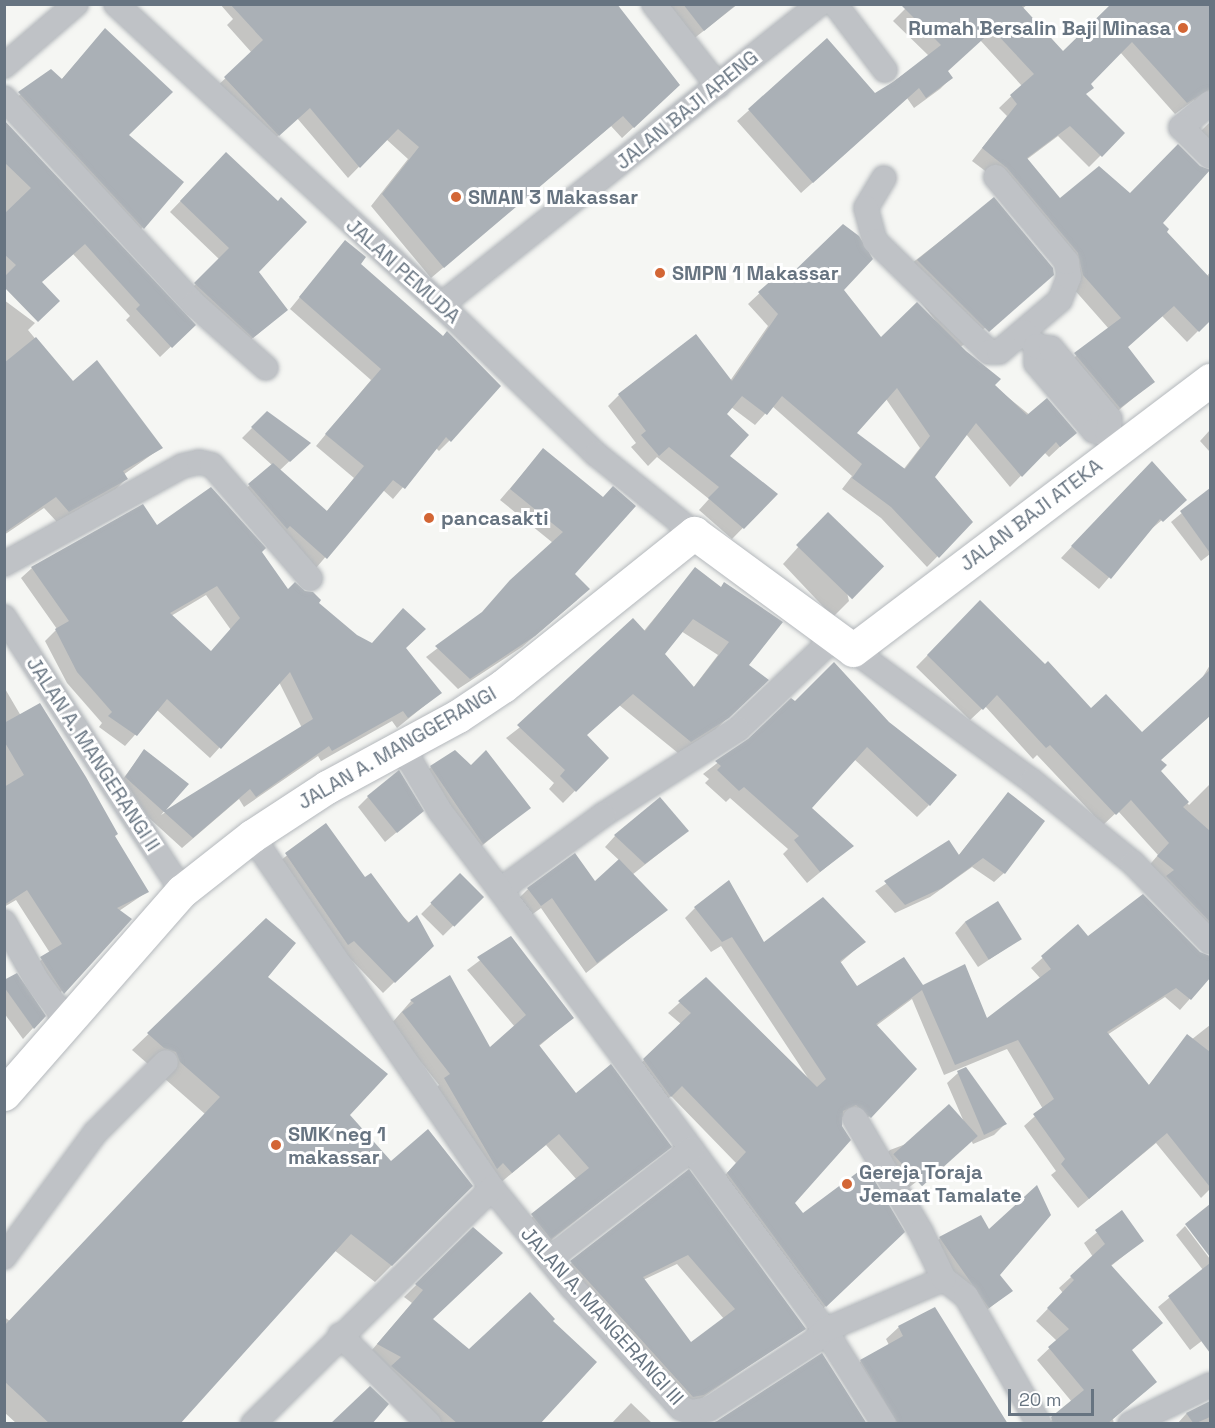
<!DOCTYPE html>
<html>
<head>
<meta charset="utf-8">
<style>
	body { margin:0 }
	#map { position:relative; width:1215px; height:1428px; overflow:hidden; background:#f5f6f3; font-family:"Space Grotesk",sans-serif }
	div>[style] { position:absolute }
	.shadow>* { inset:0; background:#0003; transform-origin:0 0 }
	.building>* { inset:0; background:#aab0b6; transform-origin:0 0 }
	.roads { filter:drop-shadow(0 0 2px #b4b8bc) drop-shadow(0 0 2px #b4b8bc) }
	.street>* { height:24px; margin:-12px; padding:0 12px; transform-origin:12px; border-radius:12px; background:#bfc2c6 }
	.secondary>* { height:33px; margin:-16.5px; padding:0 16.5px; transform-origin:16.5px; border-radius:16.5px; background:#fff }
	.dots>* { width:16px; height:16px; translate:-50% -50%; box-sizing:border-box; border:3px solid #fff; border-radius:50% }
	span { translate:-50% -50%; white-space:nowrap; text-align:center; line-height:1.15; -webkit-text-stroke:6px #fff; paint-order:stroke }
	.poi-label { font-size:20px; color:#677481; font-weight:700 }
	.right { translate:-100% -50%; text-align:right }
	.left { translate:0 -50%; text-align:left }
	.street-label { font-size:20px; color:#677481 }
	.frame { position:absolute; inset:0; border:6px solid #677481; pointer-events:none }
	.scale { position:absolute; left:1008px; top:1389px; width:86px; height:27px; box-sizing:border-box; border:3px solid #677481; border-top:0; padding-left:8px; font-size:18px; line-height:21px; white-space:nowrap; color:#677481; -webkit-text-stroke:4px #fff; paint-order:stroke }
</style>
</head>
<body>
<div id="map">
	<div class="shadow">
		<div style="clip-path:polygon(220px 4px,310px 4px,667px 96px,622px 138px,611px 126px,431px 278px,371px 206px,408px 159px,386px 139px,348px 178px,297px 118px,267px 146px,213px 90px,252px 53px,227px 25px,233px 19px)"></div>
		<div style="clip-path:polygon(665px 4px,738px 4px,692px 40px)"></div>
		<div style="clip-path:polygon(910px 4px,1028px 4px,1022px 9px,1063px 53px,1137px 4px,1210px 4px,1210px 108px,1194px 100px,1175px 114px,1120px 52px,1089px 84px,1085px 95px,1123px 133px,1089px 167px,1058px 136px,1026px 160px,1060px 200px,1130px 195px,1200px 168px,1210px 169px,1161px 223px,1165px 232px,1207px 276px,1210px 272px,1210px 319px,1187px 342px,1162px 316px,1126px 348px,1153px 382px,1108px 419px,1064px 366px,1109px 329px,1072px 287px,996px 179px,972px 161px,1007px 116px,999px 108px,1022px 86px,980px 40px,947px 71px,951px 78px,940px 89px,914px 108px,907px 98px,801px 193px,737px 121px,827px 40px,875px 95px,929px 56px,893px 21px)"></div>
		<div style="clip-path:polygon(105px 30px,143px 227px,130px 240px,6px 106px,50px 71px,61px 80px)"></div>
		<div style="clip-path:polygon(4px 122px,183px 335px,160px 357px,126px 320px,130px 316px,73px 254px,25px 296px,4px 275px)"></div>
		<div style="clip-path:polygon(1210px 122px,1210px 166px,1192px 140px)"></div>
		<div style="clip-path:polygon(215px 165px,257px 272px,286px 310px,242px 347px,185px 295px,220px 260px,170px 212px)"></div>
		<div style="left:994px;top:199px;width:96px;height:121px;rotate:52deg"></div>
		<div style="clip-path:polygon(345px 242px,450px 440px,439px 451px,436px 448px,393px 499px,383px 490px,316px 568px,238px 496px,272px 465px,242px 438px,267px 413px,298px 453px,279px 471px,326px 512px,354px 478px,316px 446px,371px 380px,290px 309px)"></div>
		<div style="clip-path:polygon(evenodd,782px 272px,789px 279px,842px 290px,881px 339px,993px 385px,1064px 443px,1049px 457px,1044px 452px,1010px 487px,966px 434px,933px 477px,971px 522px,927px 567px,881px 518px,842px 489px,852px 476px,772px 406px,755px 425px,731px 407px,725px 414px,727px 456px,776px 494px,732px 539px,699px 510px,709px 499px,657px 457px,648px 466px,631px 447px,636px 443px,608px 406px,619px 395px,730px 381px,768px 326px,748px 304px,782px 272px,886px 399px,920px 448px,903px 470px,854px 433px,886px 399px)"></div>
		<div style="clip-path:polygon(4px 300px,35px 323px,28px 330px,73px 384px,161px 448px,123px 475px,126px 479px,115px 490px,57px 522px,44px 508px,4px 535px)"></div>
		<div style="clip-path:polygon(1210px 430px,1210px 452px,1200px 441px)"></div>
		<div style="clip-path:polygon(543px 450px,602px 498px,573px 574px,577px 600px,522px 647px,458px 689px,426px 657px,479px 617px,553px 543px,500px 500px)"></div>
		<div style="clip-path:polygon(1141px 473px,1174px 510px,1150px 530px,1099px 589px,1061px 558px)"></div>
		<div style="clip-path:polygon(1206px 493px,1210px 499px,1210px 554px,1201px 561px,1171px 522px)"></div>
		<div style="clip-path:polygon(828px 514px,849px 601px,833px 617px,783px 564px)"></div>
		<div style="clip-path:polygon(evenodd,156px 527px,260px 552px,288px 591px,316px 603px,356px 636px,371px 644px,404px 648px,440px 693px,397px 728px,392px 721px,321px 761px,318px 756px,244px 807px,239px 799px,182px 848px,116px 788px,144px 751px,187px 784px,161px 815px,302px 728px,279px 682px,210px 758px,157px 710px,125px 746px,99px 727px,102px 723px,67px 683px,45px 641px,57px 629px,21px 578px,32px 568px,156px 527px,206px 595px,231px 630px,211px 652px,171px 616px,206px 595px)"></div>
		<div style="clip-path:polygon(evenodd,695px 569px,720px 588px,755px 692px,715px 730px,678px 753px,619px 705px,585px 736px,607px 758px,563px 803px,549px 789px,554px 783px,506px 738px,643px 632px,695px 569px,681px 631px,718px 655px,693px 688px,663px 654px,681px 631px)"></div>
		<div style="clip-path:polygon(980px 602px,1091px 710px,1141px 735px,1199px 683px,1210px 665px,1210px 715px,1160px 760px,1159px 771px,1189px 805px,1210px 784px,1210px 948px,1146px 869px,1158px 855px,1118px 811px,1103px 825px,1037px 755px,1033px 759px,985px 706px,970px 720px,916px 667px)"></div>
		<div style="clip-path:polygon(833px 664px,929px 805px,917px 817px,854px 759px,810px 808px,852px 846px,807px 883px,783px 854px,788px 849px,730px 798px,726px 802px,705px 783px,709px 779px,703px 774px,795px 703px)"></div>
		<div style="clip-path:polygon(4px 687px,21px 716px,113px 836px,147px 892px,119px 911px,53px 1003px,30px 969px,50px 953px,16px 900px,4px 907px)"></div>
		<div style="clip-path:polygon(431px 767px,471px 767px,529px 807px,472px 854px,420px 778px)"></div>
		<div style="clip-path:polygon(1008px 794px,1004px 873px,994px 882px,972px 867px,930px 897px,895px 913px,875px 891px,949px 842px,958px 856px)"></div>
		<div style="clip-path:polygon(368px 797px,422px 811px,385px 842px,358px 807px)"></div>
		<div style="clip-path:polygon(325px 825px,365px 879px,432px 945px,383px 993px,342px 950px,275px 865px)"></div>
		<div style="clip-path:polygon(687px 831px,632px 875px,666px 910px,586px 973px,541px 908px,530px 916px,518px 899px,528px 889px,594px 883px,620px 861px,605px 847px,615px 836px)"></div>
		<div style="left:460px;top:875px;width:31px;height:55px;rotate:45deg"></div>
		<div style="clip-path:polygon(695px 908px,764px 944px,864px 942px,840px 963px,856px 988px,922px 987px,986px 1020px,1041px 979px,1031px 968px,1078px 927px,1088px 938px,1199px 953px,1210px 961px,1210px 976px,1180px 1010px,1165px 997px,1107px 1035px,1148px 1086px,1177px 1051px,1210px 1025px,1210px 1189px,1201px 1198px,1156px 1143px,1078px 1208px,1051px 1175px,1056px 1171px,1024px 1126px,1043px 1109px,1007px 1049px,944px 1075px,912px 999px,876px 1026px,915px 1069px,859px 1127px,841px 1116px,793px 1203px,803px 1215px,892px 1243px,815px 1316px,717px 1184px,736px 1163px,671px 1096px,660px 1106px,633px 1071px,681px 1024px,668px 1013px,706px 979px,808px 1078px,721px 946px,711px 952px,685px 918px)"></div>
		<div style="clip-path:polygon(266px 920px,266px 978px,348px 1115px,391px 1163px,471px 1186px,375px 1282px,334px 1250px,178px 1424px,17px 1424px,4px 1412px,4px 1317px,10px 1321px,205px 1114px,132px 1050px)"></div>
		<div style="clip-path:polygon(965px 922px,1020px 939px,978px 967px,955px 933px)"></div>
		<div style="clip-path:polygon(510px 938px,572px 1018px,538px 1047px,576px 1095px,670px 1146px,539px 1250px,520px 1227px,577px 1180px,546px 1145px,499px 1184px,433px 1091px,439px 1085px,391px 1024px,411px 1001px,449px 977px,489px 1049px,515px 1027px,467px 970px)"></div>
		<div style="clip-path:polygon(4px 982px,44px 1016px,23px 1039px,4px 1013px)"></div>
		<div style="clip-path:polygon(958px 1073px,1005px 1124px,994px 1135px,973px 1144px,971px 1140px,899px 1195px,879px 1161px,890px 1150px,964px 1122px,947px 1083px)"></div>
		<div style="clip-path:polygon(evenodd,688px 1172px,804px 1328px,692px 1405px,560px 1272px,688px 1172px,677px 1264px,724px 1319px,691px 1345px,643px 1280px,677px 1264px)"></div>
		<div style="clip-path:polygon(1210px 1206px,1210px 1254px,1187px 1224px)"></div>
		<div style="clip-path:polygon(1122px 1212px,1142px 1241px,1111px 1266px,1130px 1351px,1155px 1382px,1113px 1419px,1114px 1424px,1047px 1424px,1072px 1402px,1037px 1360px,1057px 1341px,1036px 1321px,1063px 1293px,1059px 1288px,1093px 1257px,1084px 1243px)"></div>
		<div style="clip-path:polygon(1185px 1226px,1210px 1259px,1210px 1350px,1203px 1340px,1190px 1350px,1158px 1307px,1203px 1270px,1176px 1235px)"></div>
		<div style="clip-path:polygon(473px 1229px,431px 1319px,544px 1424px,431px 1424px,366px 1357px,412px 1303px,404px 1297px)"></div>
		<div style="clip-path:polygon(940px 1238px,998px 1275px,1011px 1291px,978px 1317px,930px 1249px)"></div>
		<div style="clip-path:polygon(899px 1327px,967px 1424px,880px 1424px,849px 1373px,861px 1361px,889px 1345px,886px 1339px)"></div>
		<div style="clip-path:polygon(1210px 1402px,1210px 1424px,1177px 1424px,1186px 1414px)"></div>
		<div style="clip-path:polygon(631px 1403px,653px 1424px,611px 1424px)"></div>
	</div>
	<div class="building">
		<div style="clip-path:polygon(230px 4px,617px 4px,680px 85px,634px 128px,623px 116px,444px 268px,382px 194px,419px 147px,398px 129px,360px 168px,310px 108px,279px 136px,224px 77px,263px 40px)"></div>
		<div style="clip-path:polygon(683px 4px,737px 4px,704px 31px)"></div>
		<div style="clip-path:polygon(900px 4px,1020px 4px,1063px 51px,1111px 4px,1210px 4px,1210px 89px,1187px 103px,1132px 42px,1091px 84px,1094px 88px,1086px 94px,1125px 133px,1102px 157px,1070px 126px,1027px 158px,1060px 198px,1099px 166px,1130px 193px,1178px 144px,1200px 166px,1210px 170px,1163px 223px,1169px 229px,1167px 232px,1210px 278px,1210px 321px,1199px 332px,1174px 306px,1128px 347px,1155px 382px,1120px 408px,1074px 353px,1121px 318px,1083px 275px,1078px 253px,1007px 168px,982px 148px,1017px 104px,1010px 95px,1034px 74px,993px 30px,948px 71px,953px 78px,926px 98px,919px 88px,813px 183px,748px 109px,827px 38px,875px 93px,893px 82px,941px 45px)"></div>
		<div style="clip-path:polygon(105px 28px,173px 92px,129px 135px,184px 182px,144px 229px,18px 92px,51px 69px,62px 79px)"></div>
		<div style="clip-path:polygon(4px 120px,196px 325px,172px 348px,136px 309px,140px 305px,85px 244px,42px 282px,60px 301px,38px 322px,4px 287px,4px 277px,16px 265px,4px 254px,4px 214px,31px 188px,4px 162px)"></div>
		<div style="clip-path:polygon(226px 152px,278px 201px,281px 197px,307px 222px,259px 272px,288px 310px,253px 338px,194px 283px,229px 248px,180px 201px)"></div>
		<div style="clip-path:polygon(994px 197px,1053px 268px,1054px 275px,989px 332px,917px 260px)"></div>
		<div style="clip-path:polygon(evenodd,843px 224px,859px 236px,873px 259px,844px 290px,881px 337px,917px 302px,966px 351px,1001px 379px,995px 385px,1027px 415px,1047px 398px,1077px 433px,1060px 447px,1056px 442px,1022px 477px,976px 423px,935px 477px,973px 522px,939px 558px,891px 507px,852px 478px,862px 464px,782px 396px,767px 415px,742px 396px,727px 414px,749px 435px,730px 456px,778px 494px,744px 529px,708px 498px,719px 487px,669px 447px,659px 456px,641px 435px,646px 431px,618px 394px,696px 334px,732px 381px,778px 314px,758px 292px,783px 270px,789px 276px,843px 224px,897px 388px,930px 436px,905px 469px,857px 433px,897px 388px)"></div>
		<div style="clip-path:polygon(345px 240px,366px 257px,361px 264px,443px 336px,447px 331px,501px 386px,451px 442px,446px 437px,405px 489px,393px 480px,327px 559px,290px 526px,287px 529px,248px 484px,273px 463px,327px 511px,364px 466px,325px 434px,381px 369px,299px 297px)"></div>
		<div style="clip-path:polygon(36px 337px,73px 381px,97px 360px,163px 448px,123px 471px,128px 479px,69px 512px,56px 497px,4px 533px,4px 363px)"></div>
		<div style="clip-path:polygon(267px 411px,311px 443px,290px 462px,251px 427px)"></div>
		<div style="clip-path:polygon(543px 448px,603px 497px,613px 486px,636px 506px,575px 574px,590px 589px,535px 636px,470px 679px,435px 646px,482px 612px,510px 580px,563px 532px,510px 489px)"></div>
		<div style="clip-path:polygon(1152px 461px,1187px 500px,1163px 522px,1160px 519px,1111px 579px,1071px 546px)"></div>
		<div style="clip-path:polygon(evenodd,211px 487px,266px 548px,262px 552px,288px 589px,295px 582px,305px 591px,313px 592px,321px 600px,319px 603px,357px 635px,372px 643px,403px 608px,426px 629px,406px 648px,442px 693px,408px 718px,403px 711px,332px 751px,329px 746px,256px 797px,250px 789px,193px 838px,125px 777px,144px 749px,189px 784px,166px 810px,313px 719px,290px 672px,221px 749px,167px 699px,137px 736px,108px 716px,112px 712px,77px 672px,55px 629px,69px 621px,31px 567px,143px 504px,157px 525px,211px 487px,217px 586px,240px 618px,211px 651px,170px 613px,217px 586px)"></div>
		<div style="clip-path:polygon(1210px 488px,1210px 553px,1180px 511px)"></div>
		<div style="left:828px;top:512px;width:78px;height:46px;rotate:44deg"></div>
		<div style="clip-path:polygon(evenodd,695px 567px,721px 587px,724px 582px,783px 622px,749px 665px,769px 680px,729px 718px,691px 742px,633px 694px,587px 735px,609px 758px,576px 792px,560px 776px,565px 770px,517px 725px,633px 618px,645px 631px,695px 567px,693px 619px,729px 642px,694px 687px,665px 654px,693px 619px)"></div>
		<div style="clip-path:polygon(980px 600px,1045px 664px,1048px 661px,1091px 708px,1106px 694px,1142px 732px,1210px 670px,1210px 716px,1161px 760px,1167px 765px,1161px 771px,1189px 802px,1183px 807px,1210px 831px,1210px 922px,1166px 876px,1174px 870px,1157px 856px,1169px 843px,1131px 800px,1116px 815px,1050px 745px,1046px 748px,997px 695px,983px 710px,927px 655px)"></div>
		<div style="clip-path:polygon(834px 662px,889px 722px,957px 775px,930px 806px,867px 747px,812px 808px,854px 846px,820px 872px,794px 840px,799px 836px,744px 787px,739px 791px,717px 770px,721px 766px,715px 761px,748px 739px,791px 698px,795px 701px)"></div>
		<div style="clip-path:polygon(40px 703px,86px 777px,118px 834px,115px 836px,149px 892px,117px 908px,132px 919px,64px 994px,40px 957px,62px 944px,27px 890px,4px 905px,4px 787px,24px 775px,4px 741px,4px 723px)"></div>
		<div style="clip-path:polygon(455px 750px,471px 765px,486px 750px,531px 808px,483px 844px,430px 766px)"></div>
		<div style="clip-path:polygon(399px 770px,424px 811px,397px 833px,367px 796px)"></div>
		<div style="clip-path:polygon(1008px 792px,1045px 821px,1005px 874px,983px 858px,942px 888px,905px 905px,884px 881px,949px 840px,959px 855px)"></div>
		<div style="clip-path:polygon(660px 797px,689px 831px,645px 864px,614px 835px)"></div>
		<div style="clip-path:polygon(326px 823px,365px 877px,371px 873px,408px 923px,417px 915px,434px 946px,395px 983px,354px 941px,348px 945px,285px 853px)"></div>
		<div style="clip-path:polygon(575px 853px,595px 881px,619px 859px,668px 910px,597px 963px,552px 898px,541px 906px,527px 888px)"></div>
		<div style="left:460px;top:873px;width:34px;height:42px;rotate:45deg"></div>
		<div style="clip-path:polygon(729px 880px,764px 942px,823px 897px,866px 942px,840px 961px,857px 986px,904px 957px,923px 985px,965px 964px,987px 1018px,1051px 969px,1041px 956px,1078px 924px,1088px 936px,1143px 894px,1200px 952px,1210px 956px,1210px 978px,1191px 1000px,1176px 988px,1107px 1032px,1149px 1085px,1187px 1034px,1210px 1052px,1210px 1187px,1167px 1133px,1089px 1199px,1061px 1164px,1065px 1159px,1033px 1114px,1054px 1099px,1018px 1040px,955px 1065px,922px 990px,876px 1024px,917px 1069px,871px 1118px,856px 1105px,843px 1111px,842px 1126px,851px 1140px,795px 1203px,803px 1213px,866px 1166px,905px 1232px,826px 1307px,727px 1173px,746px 1152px,682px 1086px,671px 1097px,643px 1059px,691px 1013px,678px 1001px,706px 977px,817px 1087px,826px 1079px,732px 937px,722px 942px,694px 907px)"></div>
		<div style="left:998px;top:901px;width:45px;height:39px;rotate:58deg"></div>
		<div style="clip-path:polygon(266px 918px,296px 943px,268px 977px,388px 1074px,350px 1115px,391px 1161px,428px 1129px,473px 1186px,392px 1266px,351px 1234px,180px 1424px,50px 1424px,4px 1381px,4px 1326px,220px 1097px,180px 1062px,176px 1052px,164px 1048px,147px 1033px)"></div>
		<div style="clip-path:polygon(511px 936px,574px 1018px,539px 1045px,576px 1093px,611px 1064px,672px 1147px,551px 1239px,531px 1214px,589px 1168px,559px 1134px,512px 1173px,503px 1163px,497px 1169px,444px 1078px,450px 1074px,402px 1012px,414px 1003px,410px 1000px,450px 975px,490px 1047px,526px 1015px,477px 957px)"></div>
		<div style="clip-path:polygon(17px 973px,46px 1016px,34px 1029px,4px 987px,4px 980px)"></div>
		<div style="clip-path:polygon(966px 1067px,1007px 1124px,984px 1135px,957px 1071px)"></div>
		<div style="left:949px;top:1104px;width:43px;height:75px;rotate:48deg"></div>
		<div style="clip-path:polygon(evenodd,689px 1169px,806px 1329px,704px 1395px,693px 1397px,570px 1261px,689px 1169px,688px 1255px,735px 1309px,691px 1342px,643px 1277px,688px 1255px)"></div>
		<div style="clip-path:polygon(1037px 1185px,1051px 1215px,1000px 1275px,1013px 1291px,989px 1308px,939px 1237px,981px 1215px,989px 1229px)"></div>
		<div style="clip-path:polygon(1210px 1204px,1210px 1257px,1185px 1224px)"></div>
		<div style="clip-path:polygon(1122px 1210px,1144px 1241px,1111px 1265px,1163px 1323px,1132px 1350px,1157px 1382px,1107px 1424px,1053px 1424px,1051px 1417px,1084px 1390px,1048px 1347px,1069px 1329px,1047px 1308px,1074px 1280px,1070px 1276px,1105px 1244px,1095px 1230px)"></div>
		<div style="clip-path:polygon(473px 1227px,503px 1253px,433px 1319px,469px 1349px,530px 1292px,555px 1319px,553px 1321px,597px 1362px,540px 1424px,458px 1424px,391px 1366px,401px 1357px,377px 1344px,423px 1290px,415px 1284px)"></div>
		<div style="clip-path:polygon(1210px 1263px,1210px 1353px,1168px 1296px)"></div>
		<div style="clip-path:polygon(935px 1307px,1008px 1424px,898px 1424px,860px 1360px,903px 1336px,898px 1326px)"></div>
		<div style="clip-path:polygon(822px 1353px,867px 1424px,709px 1424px,717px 1421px)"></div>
		<div style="clip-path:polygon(370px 1386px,389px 1404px,372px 1424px,330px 1424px)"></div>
		<div style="clip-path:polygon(1210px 1401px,1210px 1417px,1194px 1424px,1186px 1413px)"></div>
	</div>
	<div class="roads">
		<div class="street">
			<div style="left:116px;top:4px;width:443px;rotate:42.8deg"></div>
			<div style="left:441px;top:305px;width:215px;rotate:43.9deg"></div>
			<div style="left:596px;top:454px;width:126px;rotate:38.9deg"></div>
			<div style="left:654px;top:4px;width:104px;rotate:52deg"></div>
			<div style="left:835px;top:4px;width:83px;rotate:52.9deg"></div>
			<div style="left:4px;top:66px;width:95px;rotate:-40.7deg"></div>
			<div style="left:4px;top:98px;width:280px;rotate:47.3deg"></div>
			<div style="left:194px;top:304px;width:96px;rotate:41.6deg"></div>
			<div style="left:1210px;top:103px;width:38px;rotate:140deg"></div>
			<div style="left:1181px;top:127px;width:41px;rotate:45deg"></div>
			<div style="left:884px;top:178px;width:35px;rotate:121deg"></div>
			<div style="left:866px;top:208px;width:34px;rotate:75deg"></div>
			<div style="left:875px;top:241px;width:159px;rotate:44.2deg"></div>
			<div style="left:989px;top:352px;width:10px"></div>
			<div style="left:999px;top:352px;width:80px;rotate:-40.4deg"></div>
			<div style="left:1060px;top:300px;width:25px;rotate:-69deg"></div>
			<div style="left:1069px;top:277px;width:15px;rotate:-98deg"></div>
			<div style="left:1067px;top:262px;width:111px;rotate:-129.9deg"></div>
			<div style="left:441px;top:305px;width:483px;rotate:-38.5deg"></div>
			<div style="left:1024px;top:332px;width:18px;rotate:49deg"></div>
			<div style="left:1036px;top:346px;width:17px;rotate:90deg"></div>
			<div style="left:1036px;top:363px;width:89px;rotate:49.5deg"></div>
			<div style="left:1094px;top:431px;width:14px;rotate:12deg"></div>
			<div style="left:1108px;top:434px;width:19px;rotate:54deg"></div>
			<div style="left:1036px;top:346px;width:15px;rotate:8deg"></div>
			<div style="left:1051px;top:348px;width:92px;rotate:50.3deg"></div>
			<div style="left:1110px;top:419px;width:15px;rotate:98deg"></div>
			<div style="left:4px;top:564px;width:203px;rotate:-28.8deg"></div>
			<div style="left:182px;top:466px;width:17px;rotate:-13deg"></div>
			<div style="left:199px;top:462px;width:13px;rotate:13deg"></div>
			<div style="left:212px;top:465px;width:150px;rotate:49.1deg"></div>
			<div style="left:4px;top:617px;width:327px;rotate:57deg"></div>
			<div style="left:836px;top:636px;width:135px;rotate:136.5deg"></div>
			<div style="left:738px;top:729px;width:160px;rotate:147.5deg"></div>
			<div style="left:603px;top:815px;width:127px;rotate:143.9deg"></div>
			<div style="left:500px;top:890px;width:547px;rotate:53.55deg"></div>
			<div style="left:825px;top:1330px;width:111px;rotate:57.9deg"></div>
			<div style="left:853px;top:650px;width:222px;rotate:36.2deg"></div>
			<div style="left:1032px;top:781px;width:130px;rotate:39.1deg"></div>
			<div style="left:1133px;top:863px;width:110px;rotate:45.7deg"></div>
			<div style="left:401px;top:745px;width:77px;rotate:59.4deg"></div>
			<div style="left:440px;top:811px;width:99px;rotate:52.8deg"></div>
			<div style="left:252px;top:836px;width:426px;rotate:55.7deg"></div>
			<div style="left:492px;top:1188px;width:126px;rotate:51.1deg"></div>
			<div style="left:571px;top:1286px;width:164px;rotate:48deg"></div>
			<div style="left:681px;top:1408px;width:11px;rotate:22deg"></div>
			<div style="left:691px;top:1412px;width:18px;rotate:-9deg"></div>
			<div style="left:709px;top:1409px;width:124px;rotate:-32.8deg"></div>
			<div style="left:813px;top:1342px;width:17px;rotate:-45deg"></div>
			<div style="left:825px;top:1330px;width:129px;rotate:-23.2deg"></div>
			<div style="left:944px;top:1279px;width:28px;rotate:38deg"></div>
			<div style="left:966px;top:1296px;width:147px;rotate:60.3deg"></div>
			<div style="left:4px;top:922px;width:69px;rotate:60.5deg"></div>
			<div style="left:38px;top:982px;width:49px;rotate:53.4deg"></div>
			<div style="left:855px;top:1119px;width:131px;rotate:59.7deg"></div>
			<div style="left:921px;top:1232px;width:52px;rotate:63.9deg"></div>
			<div style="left:4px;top:1257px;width:154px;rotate:-53.7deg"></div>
			<div style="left:95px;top:1133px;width:100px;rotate:-45deg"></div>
			<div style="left:549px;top:1259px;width:180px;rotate:-37.6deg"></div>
			<div style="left:340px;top:1335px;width:126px;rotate:45deg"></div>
			<div style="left:253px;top:1424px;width:336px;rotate:-44.6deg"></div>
			<div style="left:1130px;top:1424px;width:89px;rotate:-26deg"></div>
		</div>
		<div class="secondary">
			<div style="left:4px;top:1094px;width:270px;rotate:-48.8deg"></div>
			<div style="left:182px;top:891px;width:89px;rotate:-38.2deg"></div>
			<div style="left:252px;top:836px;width:90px;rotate:-33.2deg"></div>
			<div style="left:327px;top:787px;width:149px;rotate:-28.5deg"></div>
			<div style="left:458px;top:716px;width:54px;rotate:-33.7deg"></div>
			<div style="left:503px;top:686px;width:245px;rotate:-38.7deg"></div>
			<div style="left:694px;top:533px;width:197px;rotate:36.3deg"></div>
			<div style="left:853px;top:650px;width:448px;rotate:-37.1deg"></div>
		</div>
	</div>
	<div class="dots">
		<div style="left:1183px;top:28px;background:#d36635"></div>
		<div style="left:456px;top:197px;background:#d36635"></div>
		<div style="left:660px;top:273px;background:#d36635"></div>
		<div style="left:429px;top:518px;background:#d36635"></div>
		<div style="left:276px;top:1145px;background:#d36635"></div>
		<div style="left:847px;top:1184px;background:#d36635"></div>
	</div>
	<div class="poi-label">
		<span class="right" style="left:1171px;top:28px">Rumah Bersalin Baji Minasa</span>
		<span class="left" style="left:468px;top:197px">SMAN 3 Makassar</span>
		<span class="left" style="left:672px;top:273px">SMPN 1 Makassar</span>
		<span class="left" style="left:441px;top:518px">pancasakti</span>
		<span class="left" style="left:288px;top:1146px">SMK neg 1<br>makassar</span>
		<span class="left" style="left:859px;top:1184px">Gereja Toraja<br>Jemaat Tamalate</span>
	</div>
	<div class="street-label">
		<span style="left:687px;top:110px;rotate:-39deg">JALAN BAJI ARENG</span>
		<span style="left:403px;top:271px;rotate:42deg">JALAN PEMUDA</span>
		<span style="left:1031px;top:515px;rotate:-37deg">JALAN BAJI ATEKA</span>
		<span style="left:397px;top:748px;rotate:-30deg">JALAN A. MANGGERANGI</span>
		<span style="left:93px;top:754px;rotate:57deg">JALAN A. MANGERANGI II</span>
		<span style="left:602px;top:1316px;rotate:48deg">JALAN A. MANGERANGI III</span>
	</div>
	<div class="frame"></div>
	<div class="scale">20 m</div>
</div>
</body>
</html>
